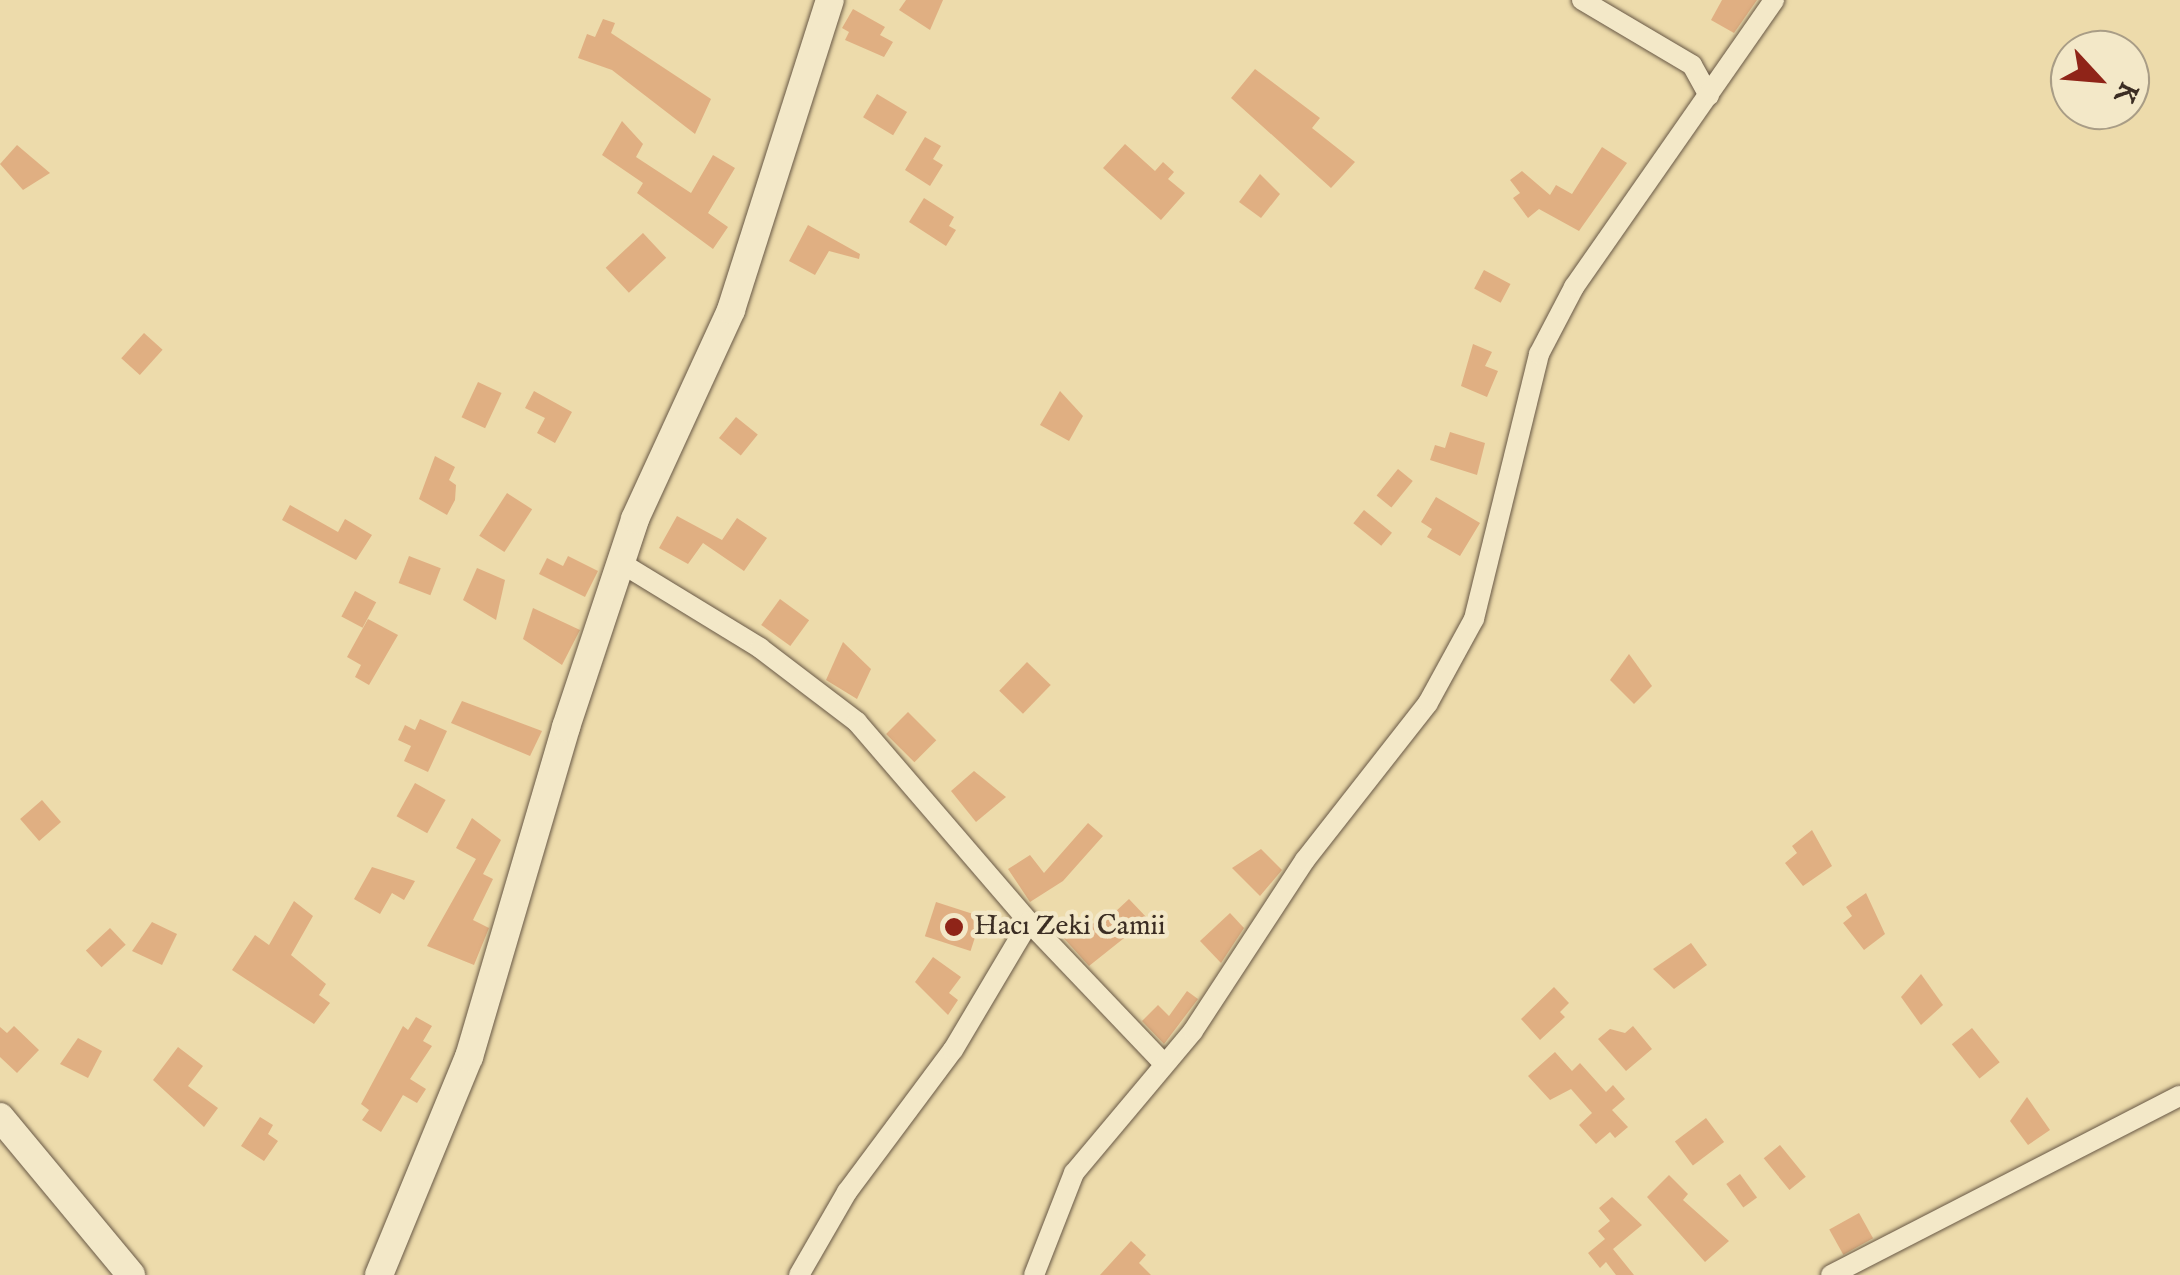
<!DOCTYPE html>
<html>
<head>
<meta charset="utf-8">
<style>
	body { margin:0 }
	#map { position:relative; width:2180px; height:1275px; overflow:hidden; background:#eddbab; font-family:"IM FELL English",serif }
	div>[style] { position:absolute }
	.building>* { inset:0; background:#e0af82; transform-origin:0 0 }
	.roads { filter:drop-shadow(0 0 2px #685845) drop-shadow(0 0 2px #685845) }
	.street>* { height:20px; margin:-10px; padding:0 10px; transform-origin:10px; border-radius:10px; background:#f3e8c8 }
	.secondary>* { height:28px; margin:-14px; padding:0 14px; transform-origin:14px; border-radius:14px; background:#f3e8c8 }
	.dots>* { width:28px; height:28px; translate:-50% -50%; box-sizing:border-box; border:5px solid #f3e8c8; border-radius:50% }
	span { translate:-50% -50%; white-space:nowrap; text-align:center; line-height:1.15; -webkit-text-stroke:9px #f3e8c8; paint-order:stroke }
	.poi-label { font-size:28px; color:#3b2d23 }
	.left { translate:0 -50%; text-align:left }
	.north { position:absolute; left:2050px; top:30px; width:100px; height:100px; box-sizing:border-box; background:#f3e8c8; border:2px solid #a99d86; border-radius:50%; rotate:116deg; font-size:28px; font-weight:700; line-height:40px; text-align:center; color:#3b2d23 }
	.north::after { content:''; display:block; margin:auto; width:35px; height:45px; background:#8f2418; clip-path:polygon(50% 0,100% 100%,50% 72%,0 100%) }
</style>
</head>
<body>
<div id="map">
	<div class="building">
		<div style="clip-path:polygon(906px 0,943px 0,930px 30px,899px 10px)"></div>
		<div style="clip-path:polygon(1722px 0,1757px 0,1734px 33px,1711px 20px)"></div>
		<div style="clip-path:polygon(853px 9px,885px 27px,880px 35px,893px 42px,884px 57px,845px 40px,849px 32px,842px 28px)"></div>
		<div style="clip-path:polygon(603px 19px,615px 23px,611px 33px,711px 99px,695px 134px,612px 70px,578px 58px,587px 34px,595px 37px)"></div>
		<div style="clip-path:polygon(1255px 69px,1320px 118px,1312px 128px,1355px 162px,1331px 188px,1231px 98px)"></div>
		<div style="left:877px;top:94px;width:35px;height:27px;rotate:31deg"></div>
		<div style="clip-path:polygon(622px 121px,643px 144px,636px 157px,691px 193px,713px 155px,735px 168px,708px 213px,728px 227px,713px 249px,637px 193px,643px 183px,602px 155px)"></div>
		<div style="clip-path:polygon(925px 137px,941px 146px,933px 159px,943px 165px,930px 186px,905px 170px)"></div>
		<div style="clip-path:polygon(1125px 144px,1155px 171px,1163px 162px,1174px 172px,1168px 179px,1185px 193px,1161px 220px,1103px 168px)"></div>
		<div style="clip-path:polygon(17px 145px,50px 173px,23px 190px,0 164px)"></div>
		<div style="clip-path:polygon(1602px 147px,1627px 163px,1579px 231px,1539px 209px,1528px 218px,1513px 198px,1520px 193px,1510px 180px,1522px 171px,1550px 195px,1556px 185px,1572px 194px)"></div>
		<div style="clip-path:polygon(1260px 174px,1280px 194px,1261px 218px,1239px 202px)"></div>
		<div style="clip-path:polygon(924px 198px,954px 217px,949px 226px,956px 230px,946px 246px,909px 222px)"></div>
		<div style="clip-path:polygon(808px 225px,860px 254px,859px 259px,829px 251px,815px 275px,789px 261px)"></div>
		<div style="left:643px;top:233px;width:34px;height:51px;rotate:47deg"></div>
		<div style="left:1484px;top:270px;width:30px;height:21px;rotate:28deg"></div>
		<div style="left:144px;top:333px;width:25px;height:34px;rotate:42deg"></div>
		<div style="clip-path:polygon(1473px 344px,1492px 352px,1485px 366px,1498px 371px,1487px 397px,1461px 386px)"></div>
		<div style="left:478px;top:382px;width:26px;height:39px;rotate:25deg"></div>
		<div style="clip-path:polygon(534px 391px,572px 412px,555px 443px,537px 433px,545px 418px,525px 408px)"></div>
		<div style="clip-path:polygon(1060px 391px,1083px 416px,1069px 441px,1040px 425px)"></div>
		<div style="left:736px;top:417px;width:28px;height:27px;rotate:39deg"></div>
		<div style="clip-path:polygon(1450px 432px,1485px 443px,1477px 475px,1430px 460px,1435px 445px,1445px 448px)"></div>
		<div style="clip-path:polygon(435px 456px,455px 467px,449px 480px,456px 485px,455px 500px,447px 515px,419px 499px)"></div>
		<div style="left:1398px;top:469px;width:19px;height:34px;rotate:39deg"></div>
		<div style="left:507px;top:493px;width:30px;height:51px;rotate:33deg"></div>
		<div style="clip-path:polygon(1436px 497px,1480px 523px,1460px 556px,1427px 537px,1432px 529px,1421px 522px)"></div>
		<div style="clip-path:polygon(290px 505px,338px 532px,345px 519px,372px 535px,356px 560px,282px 520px)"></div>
		<div style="left:1364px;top:510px;width:36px;height:17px;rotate:39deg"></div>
		<div style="clip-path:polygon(677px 516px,722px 540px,737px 518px,767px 538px,744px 571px,703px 543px,688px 564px,659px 548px)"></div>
		<div style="left:409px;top:556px;width:34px;height:29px;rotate:21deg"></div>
		<div style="clip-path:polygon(568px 556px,598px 571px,585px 597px,539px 574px,547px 558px,563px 566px)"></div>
		<div style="clip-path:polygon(477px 568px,505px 580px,496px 620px,463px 600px)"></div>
		<div style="left:355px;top:591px;width:24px;height:29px;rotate:28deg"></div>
		<div style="left:780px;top:599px;width:36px;height:32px;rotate:36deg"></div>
		<div style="clip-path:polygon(533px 608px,580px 630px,562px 665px,523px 639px)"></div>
		<div style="clip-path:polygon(368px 619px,398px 635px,369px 685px,355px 677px,361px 665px,347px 657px)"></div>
		<div style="clip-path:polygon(843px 642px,871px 669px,857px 699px,826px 680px)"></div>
		<div style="clip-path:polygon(1629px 654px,1652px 686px,1634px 704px,1610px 680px)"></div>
		<div style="left:1027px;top:662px;width:33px;height:40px;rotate:44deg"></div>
		<div style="clip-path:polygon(462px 701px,542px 731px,530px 756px,451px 723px)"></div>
		<div style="left:908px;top:712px;width:40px;height:31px;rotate:45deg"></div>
		<div style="clip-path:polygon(420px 719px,447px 731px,428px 772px,404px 761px,411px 746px,398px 740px,405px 725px,415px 730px)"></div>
		<div style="clip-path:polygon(974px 771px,1006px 797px,976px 822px,951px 791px)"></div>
		<div style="left:415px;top:783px;width:35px;height:38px;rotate:29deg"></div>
		<div style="left:42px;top:800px;width:29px;height:29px;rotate:49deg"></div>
		<div style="clip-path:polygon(472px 818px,501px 840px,483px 874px,493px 879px,473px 920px,489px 928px,474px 965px,427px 946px,476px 859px,456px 848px)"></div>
		<div style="clip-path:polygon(1088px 823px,1103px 836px,1063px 881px,1030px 902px,1008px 869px,1030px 855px,1044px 873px)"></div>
		<div style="clip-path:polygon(1812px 830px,1832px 866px,1803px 886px,1785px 863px,1797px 853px,1792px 846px)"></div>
		<div style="clip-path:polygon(1261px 849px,1282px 870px,1260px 896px,1232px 868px)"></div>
		<div style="clip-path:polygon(372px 867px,415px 881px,404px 900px,392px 893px,380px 914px,354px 899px)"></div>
		<div style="clip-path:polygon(1866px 893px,1885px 934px,1864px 950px,1843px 923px,1852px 916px,1846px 907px)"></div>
		<div style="clip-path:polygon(1129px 899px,1148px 919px,1089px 966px,1060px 934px,1088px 917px,1098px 928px)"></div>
		<div style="clip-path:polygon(294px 901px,313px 916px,291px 955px,326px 984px,319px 995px,330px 1003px,314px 1024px,232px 970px,255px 935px,269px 945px)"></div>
		<div style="left:936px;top:902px;width:48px;height:36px;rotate:18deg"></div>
		<div style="clip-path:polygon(1230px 913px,1244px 928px,1221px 963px,1200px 941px)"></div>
		<div style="clip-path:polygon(152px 922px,177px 934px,162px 965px,132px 951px)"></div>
		<div style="left:110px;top:928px;width:23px;height:33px;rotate:47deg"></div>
		<div style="clip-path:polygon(1691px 943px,1707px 965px,1674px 989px,1653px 969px)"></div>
		<div style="clip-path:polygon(933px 957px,961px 977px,949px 993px,958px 1000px,948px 1015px,915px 982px)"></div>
		<div style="clip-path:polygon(1921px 974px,1943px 1005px,1921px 1025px,1901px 997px)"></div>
		<div style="clip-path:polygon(1554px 987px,1569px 1003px,1560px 1012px,1565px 1017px,1540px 1040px,1521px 1019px)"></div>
		<div style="clip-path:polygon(1187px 991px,1198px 999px,1164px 1044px,1142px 1021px,1158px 1005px,1169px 1016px)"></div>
		<div style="clip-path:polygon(416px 1017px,432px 1026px,423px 1041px,432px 1046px,410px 1079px,426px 1089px,417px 1103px,403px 1095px,381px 1132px,362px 1120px,369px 1110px,361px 1104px,403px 1026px,408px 1030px)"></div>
		<div style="clip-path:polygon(14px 1026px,39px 1050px,17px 1073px,0 1057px,0 1027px,7px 1033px)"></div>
		<div style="clip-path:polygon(1633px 1026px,1652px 1049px,1626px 1071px,1598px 1039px,1610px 1029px,1625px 1033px)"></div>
		<div style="left:1972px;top:1028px;width:44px;height:26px;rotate:51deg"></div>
		<div style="clip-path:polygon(78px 1038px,102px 1051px,88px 1078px,60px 1064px)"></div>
		<div style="clip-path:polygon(178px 1047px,203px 1066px,188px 1086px,218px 1108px,204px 1127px,153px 1080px)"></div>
		<div style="clip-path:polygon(1555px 1052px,1572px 1071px,1580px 1063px,1606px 1092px,1613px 1085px,1625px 1099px,1612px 1110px,1628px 1127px,1615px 1138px,1610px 1132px,1596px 1144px,1579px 1125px,1592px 1113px,1571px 1089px,1550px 1100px,1528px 1076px)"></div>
		<div style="clip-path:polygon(2027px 1097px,2050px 1130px,2028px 1145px,2010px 1121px)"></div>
		<div style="clip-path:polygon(260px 1117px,273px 1125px,268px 1134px,278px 1141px,264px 1161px,241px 1146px)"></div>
		<div style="left:1706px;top:1118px;width:30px;height:39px;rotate:53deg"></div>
		<div style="left:1780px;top:1145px;width:41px;height:21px;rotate:51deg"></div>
		<div style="left:1740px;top:1174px;width:29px;height:17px;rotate:54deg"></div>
		<div style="clip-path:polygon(1669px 1175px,1688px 1194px,1683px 1200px,1729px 1241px,1705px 1262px,1647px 1197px)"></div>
		<div style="clip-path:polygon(1612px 1197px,1642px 1225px,1613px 1249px,1634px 1275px,1616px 1275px,1606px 1262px,1600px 1268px,1588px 1253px,1605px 1239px,1598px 1231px,1610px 1221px,1599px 1208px)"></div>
		<div style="left:1859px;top:1213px;width:29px;height:34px;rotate:61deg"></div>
		<div style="clip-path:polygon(1131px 1241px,1146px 1255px,1139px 1263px,1151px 1275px,1100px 1275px)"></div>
	</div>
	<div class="roads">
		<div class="street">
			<div style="left:1582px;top:0;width:128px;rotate:30.6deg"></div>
			<div style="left:1692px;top:65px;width:35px;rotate:61deg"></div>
			<div style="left:621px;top:563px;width:163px;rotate:31.4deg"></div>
			<div style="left:760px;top:648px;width:122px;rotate:37.3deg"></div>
			<div style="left:857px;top:722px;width:264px;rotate:49.3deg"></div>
			<div style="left:1029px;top:922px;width:196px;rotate:46.4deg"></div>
			<div style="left:799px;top:1275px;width:96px;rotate:-60deg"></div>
			<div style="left:847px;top:1192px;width:177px;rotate:-53.3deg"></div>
			<div style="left:953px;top:1050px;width:149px;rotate:-59.3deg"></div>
			<div style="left:1034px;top:1275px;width:110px;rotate:-68.6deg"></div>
			<div style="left:1074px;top:1173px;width:185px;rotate:-50deg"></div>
			<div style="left:1193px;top:1031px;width:204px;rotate:-56.8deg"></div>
			<div style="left:1305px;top:860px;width:199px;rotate:-51.9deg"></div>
			<div style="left:1428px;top:703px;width:96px;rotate:-61.3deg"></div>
			<div style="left:1474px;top:619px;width:273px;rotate:-76.2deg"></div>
			<div style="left:1539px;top:354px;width:76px;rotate:-62.4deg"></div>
			<div style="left:1574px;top:287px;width:350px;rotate:-55.1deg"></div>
			<div style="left:1831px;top:1275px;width:392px;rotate:-27.2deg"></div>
		</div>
		<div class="secondary">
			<div style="left:0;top:1117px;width:205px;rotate:50.3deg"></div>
			<div style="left:379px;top:1275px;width:236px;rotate:-67.6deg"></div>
			<div style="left:469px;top:1057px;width:344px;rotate:-73.6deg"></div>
			<div style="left:566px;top:727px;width:219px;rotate:-71.6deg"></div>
			<div style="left:635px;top:519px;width:230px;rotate:-65.3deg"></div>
			<div style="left:731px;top:310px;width:325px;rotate:-72.3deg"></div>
		</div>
	</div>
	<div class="dots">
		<div style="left:954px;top:927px;background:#8f2418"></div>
	</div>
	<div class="poi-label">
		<span class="left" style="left:974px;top:927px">Hacı Zeki Camii</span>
	</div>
	<div class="north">K</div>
</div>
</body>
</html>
